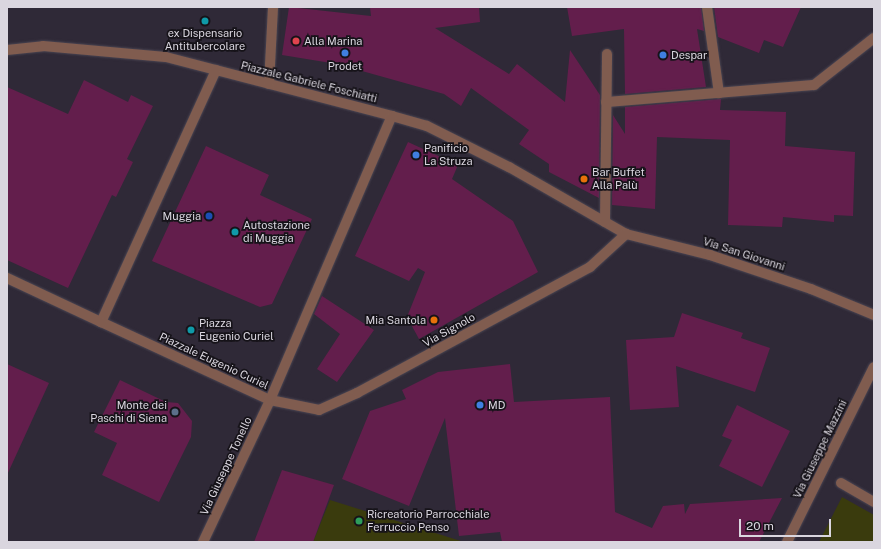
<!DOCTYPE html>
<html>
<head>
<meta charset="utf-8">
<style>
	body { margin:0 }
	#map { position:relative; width:881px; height:549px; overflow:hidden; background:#2f2937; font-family:"Public Sans",sans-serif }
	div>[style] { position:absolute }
	.green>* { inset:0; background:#3a3b0d }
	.building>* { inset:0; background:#631e4c }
	.roads { filter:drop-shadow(0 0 1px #4a4552) drop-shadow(0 0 1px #4a4552) }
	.street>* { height:10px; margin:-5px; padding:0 5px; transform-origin:5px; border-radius:5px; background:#805c4f }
	.dots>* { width:11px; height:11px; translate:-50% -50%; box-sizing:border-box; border:2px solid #161319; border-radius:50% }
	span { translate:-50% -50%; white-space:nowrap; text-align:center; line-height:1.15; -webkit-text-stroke:3.5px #161319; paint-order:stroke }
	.poi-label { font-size:11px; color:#dad6df }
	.left { translate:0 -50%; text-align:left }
	.right { translate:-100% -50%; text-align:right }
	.street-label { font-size:11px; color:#dad6df }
	.frame { position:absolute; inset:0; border:8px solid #dad6df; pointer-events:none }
	.scale { position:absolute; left:739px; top:519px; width:92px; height:18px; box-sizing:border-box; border:2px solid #dad6df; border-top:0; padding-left:5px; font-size:12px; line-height:14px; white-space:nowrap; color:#dad6df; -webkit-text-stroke:3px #161319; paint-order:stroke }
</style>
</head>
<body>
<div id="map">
	<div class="green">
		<div style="clip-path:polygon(842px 497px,874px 515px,874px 542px,819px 542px)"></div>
		<div style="clip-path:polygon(330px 500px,464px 542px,313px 542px)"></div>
	</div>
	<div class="building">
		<div style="clip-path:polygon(289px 7px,371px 16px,370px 7px,479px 7px,480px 22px,435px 28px,509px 74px,517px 64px,565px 102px,570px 50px,600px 95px,599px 198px,549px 172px,549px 164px,519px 144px,529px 130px,471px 88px,461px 106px,444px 94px,337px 64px,282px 55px)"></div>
		<div style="clip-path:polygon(567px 7px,701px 7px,704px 31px,697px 29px,706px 87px,625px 94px,624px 29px,572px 36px)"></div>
		<div style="clip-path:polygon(714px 7px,801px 7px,783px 47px,764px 40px,759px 53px,718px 37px)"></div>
		<div style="clip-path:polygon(84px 80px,128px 102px,131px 95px,153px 106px,127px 159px,133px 162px,116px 197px,112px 195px,68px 288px,7px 260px,7px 87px,68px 114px)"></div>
		<div style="clip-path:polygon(721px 99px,720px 110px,786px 112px,785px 146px,855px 152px,853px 216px,834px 215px,834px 222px,783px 217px,782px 227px,728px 225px,730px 140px,657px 137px,655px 209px,612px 205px,613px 115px,625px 134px,625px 107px)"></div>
		<div style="clip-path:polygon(408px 142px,458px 165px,452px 179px,513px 221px,538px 272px,419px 339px,407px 317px,425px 272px,418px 268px,409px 281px,355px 256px)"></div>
		<div style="clip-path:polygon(206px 146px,269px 175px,260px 195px,312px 219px,272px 304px,260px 307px,152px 261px)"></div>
		<div style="clip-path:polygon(322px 296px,374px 330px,337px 382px,317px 369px,340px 334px,314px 314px)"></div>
		<div style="clip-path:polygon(682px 313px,743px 333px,741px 338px,770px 348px,755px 392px,676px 366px,679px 407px,630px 410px,626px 340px,674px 337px)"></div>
		<div style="clip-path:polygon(7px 364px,49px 383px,7px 475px)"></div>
		<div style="clip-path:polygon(510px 364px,514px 402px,610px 397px,615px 512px,652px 528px,663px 506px,684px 504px,685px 514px,690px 504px,782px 498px,759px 542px,502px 542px,500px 532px,459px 536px,445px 418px,409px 506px,342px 479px,370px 411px,406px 399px,402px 390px,438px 372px)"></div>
		<div style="clip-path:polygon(120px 380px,166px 402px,178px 403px,192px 421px,191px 437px,159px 502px,102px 475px,117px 443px,94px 432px)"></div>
		<div style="clip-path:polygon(737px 405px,790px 431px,762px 487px,719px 466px,732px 440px,722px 436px)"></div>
		<div style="clip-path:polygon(282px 470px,334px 485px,313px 542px,254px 542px)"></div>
	</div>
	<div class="roads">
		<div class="street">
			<div style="left:707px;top:7px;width:87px;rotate:82.1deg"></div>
			<div style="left:7px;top:50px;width:36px;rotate:-6deg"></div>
			<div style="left:43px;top:46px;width:123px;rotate:5.1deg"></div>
			<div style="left:166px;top:57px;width:234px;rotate:14.6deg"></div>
			<div style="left:392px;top:116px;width:36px;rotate:16deg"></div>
			<div style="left:427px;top:126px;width:92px;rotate:26.6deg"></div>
			<div style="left:509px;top:167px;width:135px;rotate:29.8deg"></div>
			<div style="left:626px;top:234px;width:87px;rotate:14deg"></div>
			<div style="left:710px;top:255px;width:107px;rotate:18.6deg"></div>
			<div style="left:811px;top:289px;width:68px;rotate:22.4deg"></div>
			<div style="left:216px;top:70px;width:277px;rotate:114.5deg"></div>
			<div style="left:101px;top:322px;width:186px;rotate:24.8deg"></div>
			<div style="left:270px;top:400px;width:50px;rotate:11.5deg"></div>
			<div style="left:319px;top:410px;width:42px;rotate:-24.1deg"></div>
			<div style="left:357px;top:393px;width:265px;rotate:-28.4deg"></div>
			<div style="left:590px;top:267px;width:49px;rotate:-42.5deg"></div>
			<div style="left:269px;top:84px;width:77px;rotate:-87deg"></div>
			<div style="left:606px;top:102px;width:209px;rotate:-4.7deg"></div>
			<div style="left:814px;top:85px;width:76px;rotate:-38.1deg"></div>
			<div style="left:605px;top:222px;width:168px;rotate:-89.3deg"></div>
			<div style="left:7px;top:278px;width:104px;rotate:25.1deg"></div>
			<div style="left:841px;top:483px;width:38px;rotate:30deg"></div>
			<div style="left:203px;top:542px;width:157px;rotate:-64.7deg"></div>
			<div style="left:270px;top:400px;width:309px;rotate:-66.8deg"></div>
			<div style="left:787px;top:542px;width:195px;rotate:-63.6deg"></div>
		</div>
	</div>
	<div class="dots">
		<div style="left:205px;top:21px;background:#0f9aa8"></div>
		<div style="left:296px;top:41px;background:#e0444e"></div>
		<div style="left:345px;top:53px;background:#3f7fe0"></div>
		<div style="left:663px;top:55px;background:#3f7fe0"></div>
		<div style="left:416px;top:155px;background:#3f7fe0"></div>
		<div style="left:584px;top:179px;background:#e8710a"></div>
		<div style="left:209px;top:216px;background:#1a4fb4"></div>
		<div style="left:235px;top:232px;background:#0f9aa8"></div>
		<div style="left:434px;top:320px;background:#e8710a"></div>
		<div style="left:191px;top:330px;background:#0f9aa8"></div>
		<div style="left:480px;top:405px;background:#3f7fe0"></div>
		<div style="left:175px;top:412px;background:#5c6f8a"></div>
		<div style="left:359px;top:521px;background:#2e9e5b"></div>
	</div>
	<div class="poi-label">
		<span style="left:205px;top:40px">ex Dispensario<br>Antitubercolare</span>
		<span class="left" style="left:304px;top:41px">Alla Marina</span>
		<span class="left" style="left:671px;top:55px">Despar</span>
		<span style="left:345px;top:66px">Prodet</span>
		<span class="left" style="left:424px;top:155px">Panificio<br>La Struza</span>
		<span class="left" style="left:592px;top:179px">Bar Buffet<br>Alla Palù</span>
		<span class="right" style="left:201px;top:216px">Muggia</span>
		<span class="left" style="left:243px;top:232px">Autostazione<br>di Muggia</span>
		<span class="right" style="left:426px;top:320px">Mia Santola</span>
		<span class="left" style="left:199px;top:330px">Piazza<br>Eugenio Curiel</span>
		<span class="left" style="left:488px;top:405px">MD</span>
		<span class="right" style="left:167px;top:412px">Monte dei<br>Paschi di Siena</span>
		<span class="left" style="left:367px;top:521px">Ricreatorio Parrocchiale<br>Ferruccio Penso</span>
	</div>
	<div class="street-label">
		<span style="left:309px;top:82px;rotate:14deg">Piazzale Gabriele Foschiatti</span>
		<span style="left:744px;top:254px;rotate:18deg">Via San Giovanni</span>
		<span style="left:449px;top:330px;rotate:-29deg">Via Signolo</span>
		<span style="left:214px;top:361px;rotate:25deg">Piazzale Eugenio Curiel</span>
		<span style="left:820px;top:449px;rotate:-64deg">Via Giuseppe Mazzini</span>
		<span style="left:226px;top:466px;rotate:-65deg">Via Giuseppe Tonello</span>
	</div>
	<div class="frame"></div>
	<div class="scale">20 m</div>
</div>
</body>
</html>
